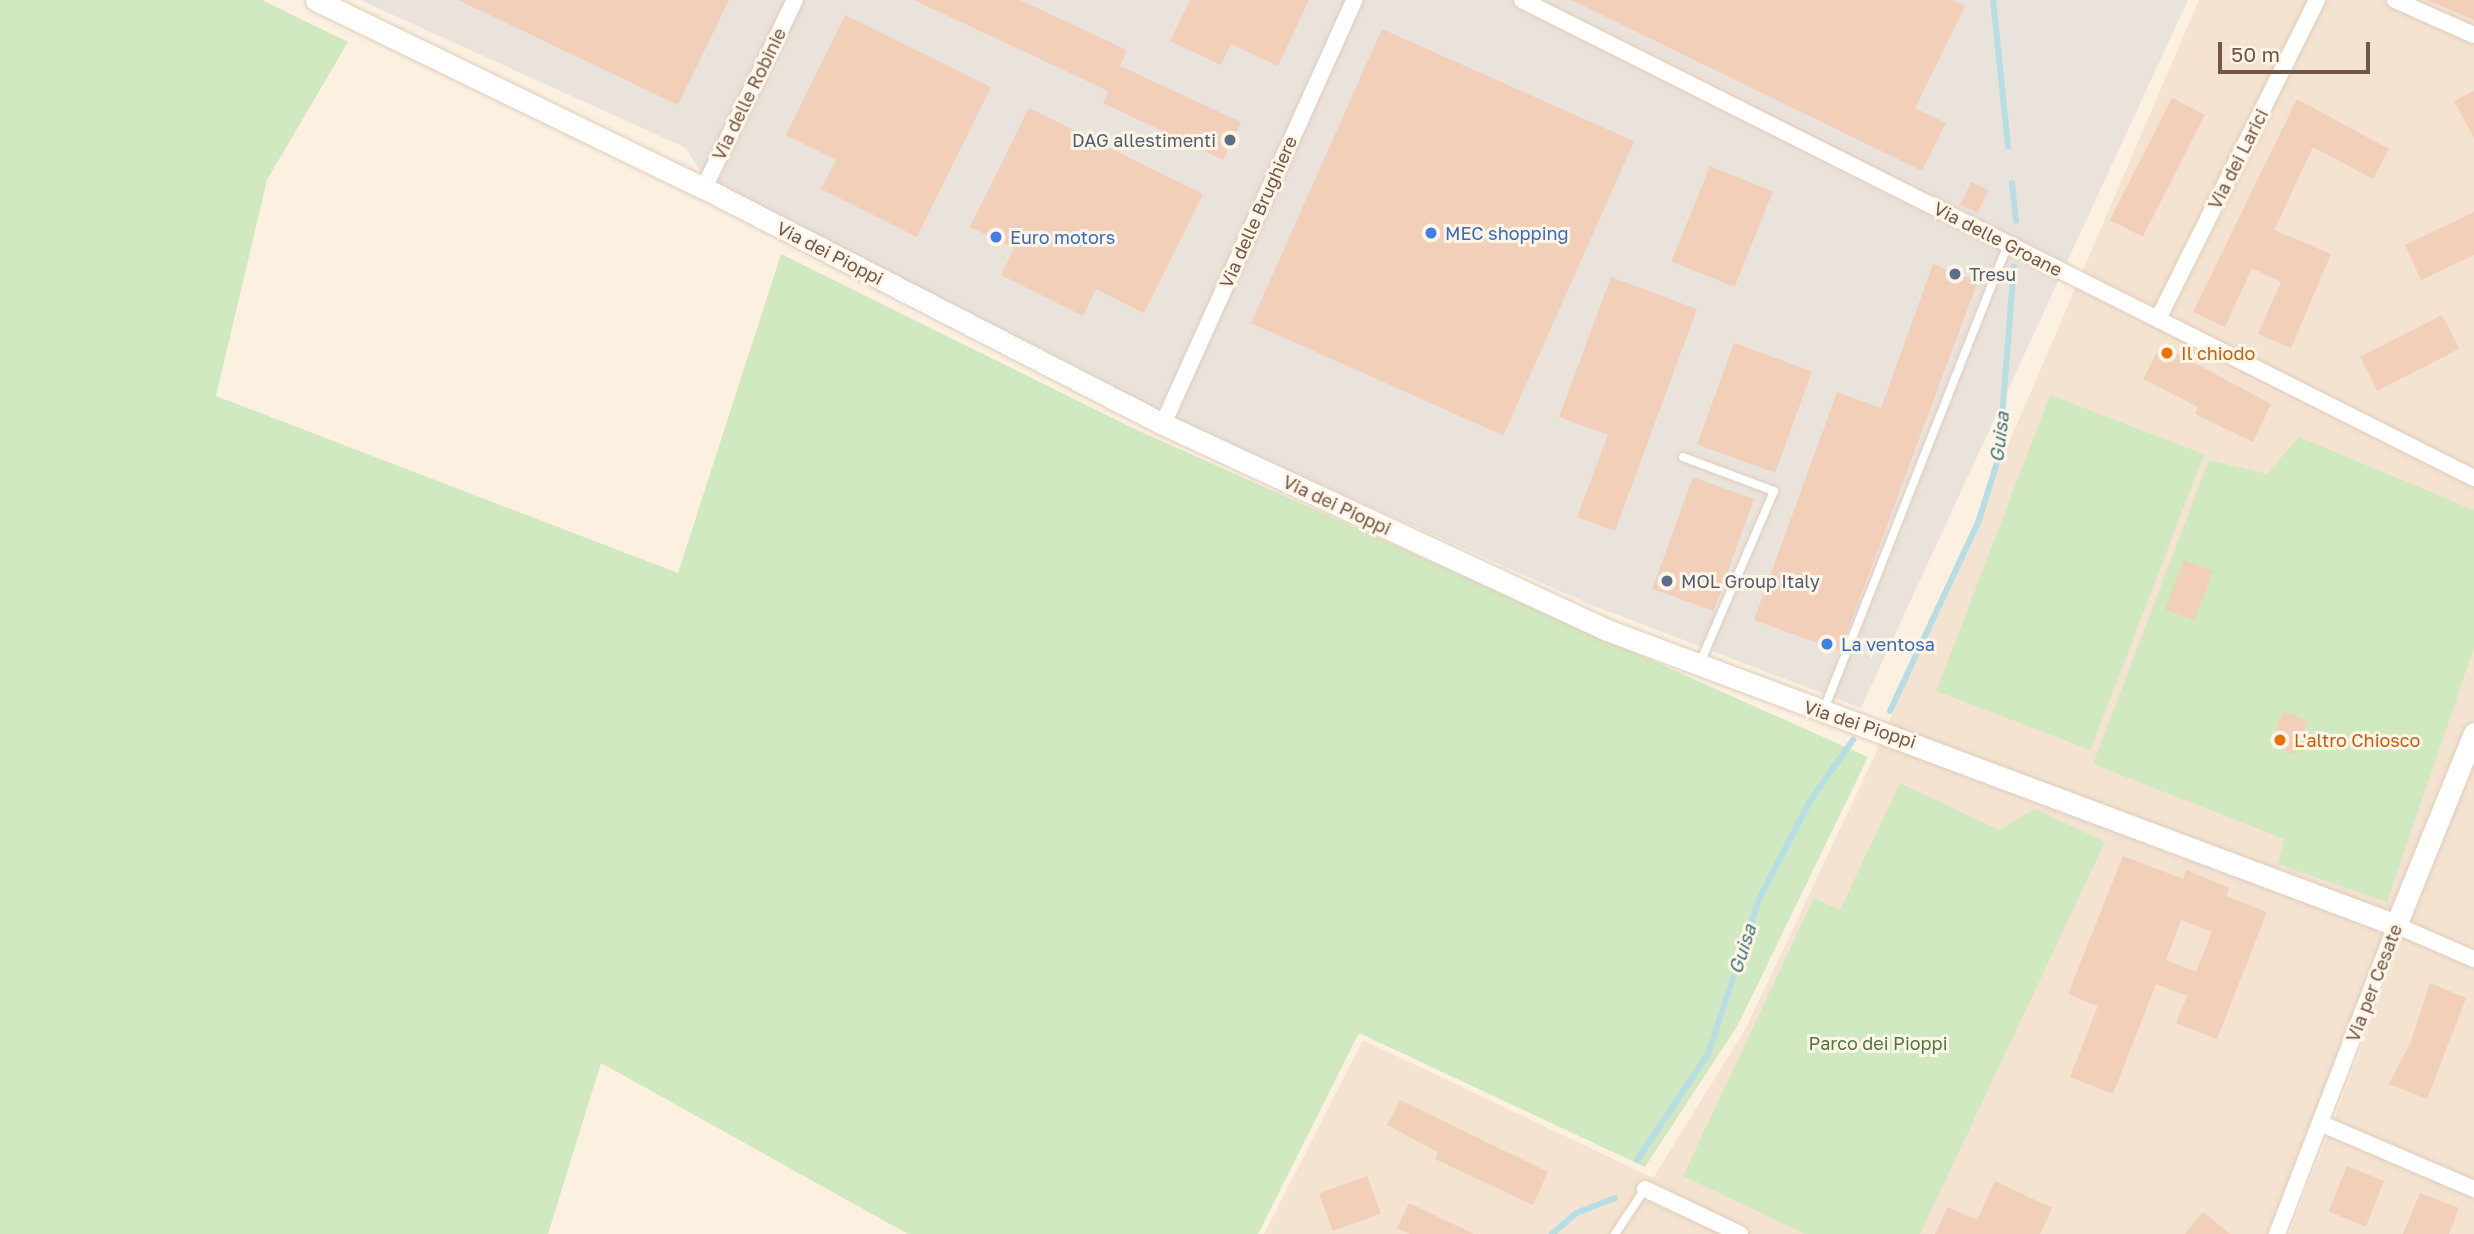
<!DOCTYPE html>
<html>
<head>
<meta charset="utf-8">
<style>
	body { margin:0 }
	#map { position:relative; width:2474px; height:1234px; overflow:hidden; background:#fcf1e1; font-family:"Golos Text",sans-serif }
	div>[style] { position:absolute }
	.residential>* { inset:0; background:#f3e3d0 }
	.industrial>* { inset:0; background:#eae3dc }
	.green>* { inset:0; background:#d1e9c0; transform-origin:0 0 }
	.stream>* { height:6px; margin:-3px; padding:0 3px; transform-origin:3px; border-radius:3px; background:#b6dee4 }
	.building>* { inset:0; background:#f1cfb9; transform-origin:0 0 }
	.roads { filter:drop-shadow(0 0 2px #e0cdbd) drop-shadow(0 0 2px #e0cdbd) }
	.service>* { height:8px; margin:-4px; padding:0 4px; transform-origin:4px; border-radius:4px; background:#fff }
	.minor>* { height:16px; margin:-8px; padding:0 8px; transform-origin:8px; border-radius:8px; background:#fff }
	.tertiary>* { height:21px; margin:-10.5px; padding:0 10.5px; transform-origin:10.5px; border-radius:10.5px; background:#fff }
	.dots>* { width:19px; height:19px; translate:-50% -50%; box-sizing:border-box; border:4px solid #fff5e7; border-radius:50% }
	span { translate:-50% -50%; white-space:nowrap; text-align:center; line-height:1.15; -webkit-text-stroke:6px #fff5e7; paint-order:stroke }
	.street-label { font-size:18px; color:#725749 }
	.service-label { font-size:18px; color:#4e5e75 }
	.right { translate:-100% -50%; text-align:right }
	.left { translate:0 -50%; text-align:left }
	.shop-label { font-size:18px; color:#366cbe }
	.food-label { font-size:18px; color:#c56008 }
	.park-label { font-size:18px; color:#517841 }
	.water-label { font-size:19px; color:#40747f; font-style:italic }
	.scale { position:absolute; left:2218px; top:42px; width:152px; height:32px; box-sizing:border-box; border:4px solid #725749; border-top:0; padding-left:9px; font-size:21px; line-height:24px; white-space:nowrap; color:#725749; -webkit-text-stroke:5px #fff5e7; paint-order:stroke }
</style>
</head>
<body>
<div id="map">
	<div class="residential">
		<div style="clip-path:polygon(2199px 0,2474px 0,2474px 719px,2272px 1234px,1264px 1234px,1363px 1040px,1653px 1178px,1746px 1028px,1874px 757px)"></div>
		<div style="clip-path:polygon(2474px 756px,2474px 1234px,2289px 1234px,2327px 1138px)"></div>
	</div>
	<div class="industrial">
		<div style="clip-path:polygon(360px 0,2188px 0,1861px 708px,1589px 604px,1198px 430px,705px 179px,686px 148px)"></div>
	</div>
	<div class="green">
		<div style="clip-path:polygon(0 0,262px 0,348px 42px,267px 180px,216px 396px,678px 573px,781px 254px,1137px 430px,1868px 757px,1738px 1025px,1645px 1167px,1359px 1033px,1258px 1234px,908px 1234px,601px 1063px,548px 1234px,0 1234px)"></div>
		<div style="left:2050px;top:395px;width:165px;height:317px;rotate:21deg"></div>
		<div style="clip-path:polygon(2299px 437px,2474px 510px,2474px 648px,2387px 902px,2278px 864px,2284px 839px,2093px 764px,2209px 460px,2267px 474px)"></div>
		<div style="clip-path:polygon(1900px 783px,1999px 830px,2035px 809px,2105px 842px,1920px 1234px,1805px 1234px,1683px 1176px,1814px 898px,1840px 910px)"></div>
	</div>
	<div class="stream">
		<div style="left:1993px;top:0;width:147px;rotate:84.1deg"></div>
		<div style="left:2012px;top:183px;width:38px;rotate:84deg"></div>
		<div style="left:1890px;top:711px;width:211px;rotate:-65deg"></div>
		<div style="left:1979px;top:520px;width:67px;rotate:-72.6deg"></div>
		<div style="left:1999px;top:456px;width:190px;rotate:-85.5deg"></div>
		<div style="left:1637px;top:1160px;width:128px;rotate:-56.2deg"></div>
		<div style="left:1708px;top:1054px;width:165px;rotate:-71.7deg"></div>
		<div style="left:1760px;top:897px;width:108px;rotate:-62.5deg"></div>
		<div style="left:1810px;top:801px;width:75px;rotate:-54.8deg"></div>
		<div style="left:1552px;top:1234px;width:32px;rotate:-41deg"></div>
		<div style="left:1576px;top:1213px;width:42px;rotate:-21deg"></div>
	</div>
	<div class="building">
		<div style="clip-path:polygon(458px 0,729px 0,678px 105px)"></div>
		<div style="clip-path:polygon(914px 0,1020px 0,1127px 50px,1120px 66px,1241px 122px,1223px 160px,1103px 103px,1108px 91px)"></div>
		<div style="clip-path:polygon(1190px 0,1309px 0,1278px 66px,1231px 44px,1221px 65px,1170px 41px)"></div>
		<div style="clip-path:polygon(1571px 0,1953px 0,1965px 6px,1915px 108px,1946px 123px,1922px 171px)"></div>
		<div style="clip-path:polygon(2427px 0,2474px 0,2474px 20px)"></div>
		<div style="clip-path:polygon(845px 15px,991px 87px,917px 237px,821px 189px,836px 160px,786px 135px)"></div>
		<div style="left:1382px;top:29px;width:276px;height:322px;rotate:24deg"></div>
		<div style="clip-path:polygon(2474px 91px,2474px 138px,2454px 101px)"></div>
		<div style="left:2172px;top:98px;width:37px;height:137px;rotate:27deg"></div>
		<div style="clip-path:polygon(2297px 99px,2389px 149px,2373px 179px,2313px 147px,2274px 230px,2331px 254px,2291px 348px,2258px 334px,2281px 282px,2252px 268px,2225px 327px,2193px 312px)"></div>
		<div style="clip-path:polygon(1029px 108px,1203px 194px,1144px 313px,1096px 289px,1083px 316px,1001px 275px,1014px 248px,970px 227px)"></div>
		<div style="left:1710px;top:166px;width:68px;height:103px;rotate:22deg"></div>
		<div style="left:1971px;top:182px;width:19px;height:25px;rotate:25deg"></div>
		<div style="clip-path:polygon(2474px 212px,2474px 255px,2421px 280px,2405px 245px)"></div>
		<div style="clip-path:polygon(1933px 264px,1978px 281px,1840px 651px,1754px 620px,1837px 392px,1881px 408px)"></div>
		<div style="clip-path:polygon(1611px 277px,1697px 309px,1615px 531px,1577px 517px,1608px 435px,1559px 417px)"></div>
		<div style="left:2442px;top:315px;width:38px;height:92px;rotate:63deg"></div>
		<div style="left:1734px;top:343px;width:83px;height:108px;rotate:20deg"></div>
		<div style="clip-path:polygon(2161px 345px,2271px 404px,2253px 442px,2195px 414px,2198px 407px,2143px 379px)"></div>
		<div style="left:1693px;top:477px;width:65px;height:119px;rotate:20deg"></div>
		<div style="left:2184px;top:560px;width:31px;height:53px;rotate:21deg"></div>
		<div style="left:2283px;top:711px;width:27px;height:36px;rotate:22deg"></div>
		<div style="clip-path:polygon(evenodd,2123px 856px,2183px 879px,2186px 870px,2229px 888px,2226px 896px,2267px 912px,2217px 1039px,2176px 1023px,2187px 996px,2156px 984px,2113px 1094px,2070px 1077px,2098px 1006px,2068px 994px,2123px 856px,2181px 920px,2212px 932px,2196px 972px,2166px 960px,2181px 920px)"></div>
		<div style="clip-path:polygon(2430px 983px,2466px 998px,2427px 1099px,2389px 1084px,2410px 1044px)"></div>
		<div style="clip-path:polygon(1400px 1100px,1548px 1172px,1533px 1205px,1435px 1159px,1438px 1152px,1387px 1125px)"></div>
		<div style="left:2347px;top:1166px;width:40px;height:49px;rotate:22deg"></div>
		<div style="left:1367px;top:1176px;width:40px;height:51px;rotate:70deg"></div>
		<div style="clip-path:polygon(1995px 1181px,2052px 1208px,2040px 1234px,1935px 1234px,1948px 1207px,1977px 1220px)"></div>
		<div style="clip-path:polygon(2420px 1193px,2459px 1208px,2449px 1234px,2403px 1234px)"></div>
		<div style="clip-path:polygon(1409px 1203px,1474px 1234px,1410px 1234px,1397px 1228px)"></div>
		<div style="clip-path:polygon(2203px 1212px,2230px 1234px,2185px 1234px)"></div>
	</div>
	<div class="roads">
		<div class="service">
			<div style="left:1683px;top:457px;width:97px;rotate:20.5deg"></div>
			<div style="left:1774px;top:491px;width:189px;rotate:113.3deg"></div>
			<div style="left:1824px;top:709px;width:500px;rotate:-68.41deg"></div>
			<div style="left:1615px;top:1234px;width:54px;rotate:-56.3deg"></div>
		</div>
		<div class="minor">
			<div style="left:1522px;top:0;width:1065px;rotate:26.66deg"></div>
			<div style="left:2395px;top:0;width:86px;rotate:23.9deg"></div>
			<div style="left:704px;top:188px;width:209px;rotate:-64.2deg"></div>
			<div style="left:2158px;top:319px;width:356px;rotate:-63.5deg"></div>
			<div style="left:1163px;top:424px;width:465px;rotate:-65.7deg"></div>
			<div style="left:2320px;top:1123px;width:168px;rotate:23.2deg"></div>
			<div style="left:1645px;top:1189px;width:105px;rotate:25.3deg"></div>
			<div style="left:2277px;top:1234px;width:331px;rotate:-68.9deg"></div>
			<div style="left:2396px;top:925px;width:85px;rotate:23.6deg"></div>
		</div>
		<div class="tertiary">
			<div style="left:316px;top:0;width:431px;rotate:25.9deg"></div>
			<div style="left:704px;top:188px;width:516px;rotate:27.21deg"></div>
			<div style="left:1163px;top:424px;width:489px;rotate:24.9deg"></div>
			<div style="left:1607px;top:630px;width:842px;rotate:20.5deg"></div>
			<div style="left:2396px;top:925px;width:207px;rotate:-67.9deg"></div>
		</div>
	</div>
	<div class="dots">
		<div style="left:1230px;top:140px;background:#5c6f8a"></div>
		<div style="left:1431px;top:233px;background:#3f7fe0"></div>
		<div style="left:996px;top:237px;background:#3f7fe0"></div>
		<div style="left:1955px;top:274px;background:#5c6f8a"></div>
		<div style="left:2167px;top:353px;background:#e8710a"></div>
		<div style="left:1667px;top:581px;background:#5c6f8a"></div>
		<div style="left:1827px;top:644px;background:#3f7fe0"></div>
		<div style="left:2280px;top:740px;background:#e8710a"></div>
	</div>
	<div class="street-label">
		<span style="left:749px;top:94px;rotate:-64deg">Via delle Robinie</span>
		<span style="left:2238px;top:159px;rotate:-63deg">Via dei Larici</span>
		<span style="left:1258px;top:212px;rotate:-66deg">Via delle Brughiere</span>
		<span style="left:1998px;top:239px;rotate:27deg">Via delle Groane</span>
		<span style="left:830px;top:253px;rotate:27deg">Via dei Pioppi</span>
		<span style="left:1337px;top:505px;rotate:25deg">Via dei Pioppi</span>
		<span style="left:1860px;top:724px;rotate:18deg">Via dei Pioppi</span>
		<span style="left:2374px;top:983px;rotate:-69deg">Via per Cesate</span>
	</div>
	<div class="service-label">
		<span class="right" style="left:1216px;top:140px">DAG allestimenti</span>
		<span class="left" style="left:1969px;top:274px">Tresu</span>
		<span class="left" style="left:1681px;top:581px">MOL Group Italy</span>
	</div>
	<div class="shop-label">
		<span class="left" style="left:1445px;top:233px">MEC shopping</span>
		<span class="left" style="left:1010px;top:237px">Euro motors</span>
		<span class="left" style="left:1841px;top:644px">La ventosa</span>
	</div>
	<div class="food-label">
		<span class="left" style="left:2181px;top:353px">Il chiodo</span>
		<span class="left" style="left:2294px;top:740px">L'altro Chiosco</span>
	</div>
	<div class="park-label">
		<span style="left:1878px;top:1043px">Parco dei Pioppi</span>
	</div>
	<div class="water-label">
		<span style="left:1999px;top:437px;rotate:-83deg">Guisa</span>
		<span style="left:1742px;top:949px;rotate:-72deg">Guisa</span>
	</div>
	<div class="scale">50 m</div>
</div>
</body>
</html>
